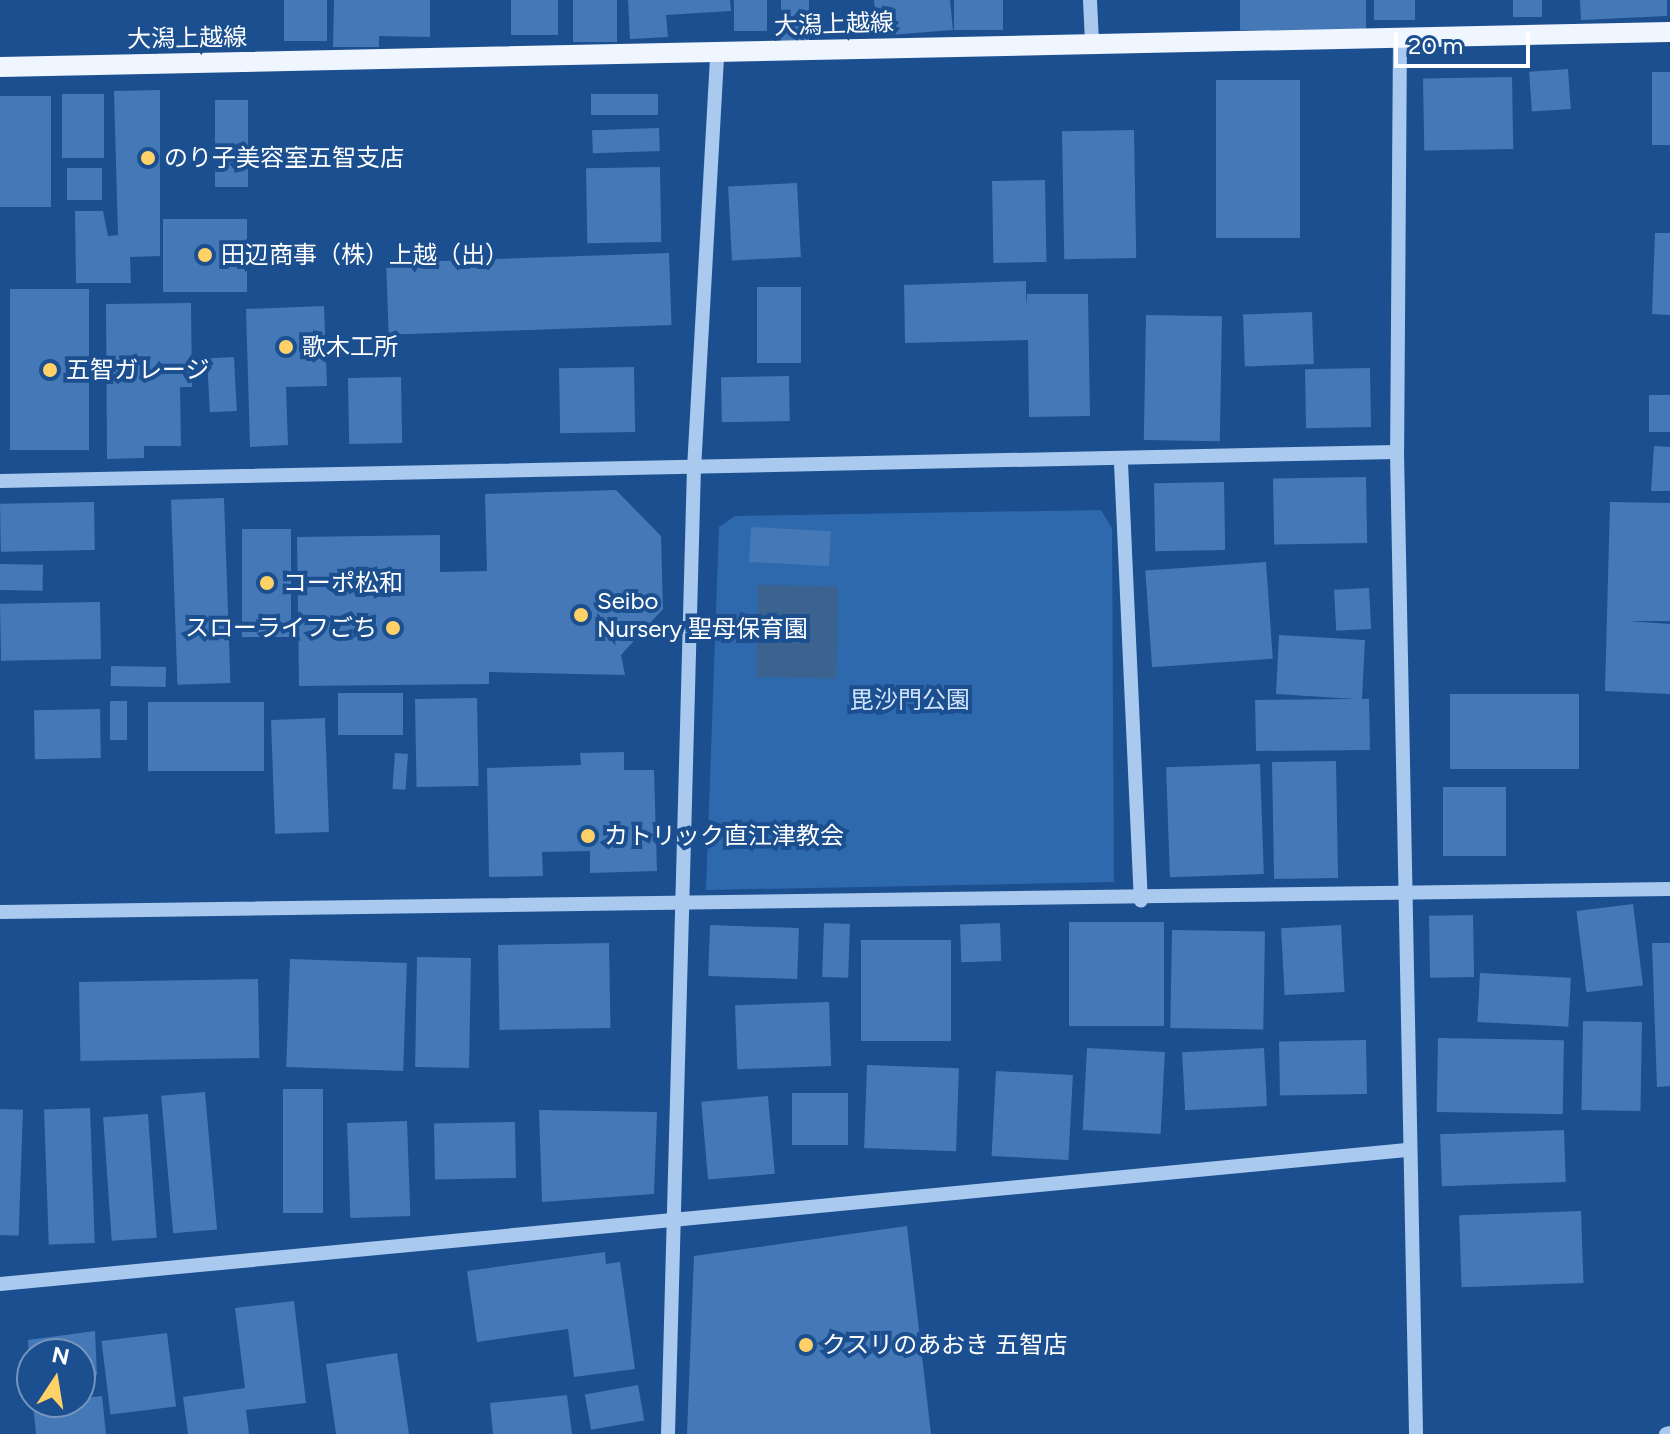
<!DOCTYPE html>
<html>
<head>
<meta charset="utf-8">
<style>
	body { margin:0 }
	#map { position:relative; width:1670px; height:1434px; overflow:hidden; background:#1b4f8f; font-family:Figtree,"Noto Sans JP",sans-serif }
	div>[style] { position:absolute }
	.green>* { inset:0; background:#2e69ad }
	.water>* { inset:0; background:#3c6290; transform-origin:0 0 }
	.building>* { inset:0; background:#4478b7; transform-origin:0 0 }
	.minor>* { height:14px; margin:-7px; padding:0 7px; transform-origin:7px; border-radius:7px; background:#a9c9ee }
	.major>* { height:20px; margin:-10px; padding:0 10px; transform-origin:10px; border-radius:10px; background:#f0f6ff }
	.dots>* { width:22px; height:22px; translate:-50% -50%; box-sizing:border-box; border:4px solid #1b4f8f; border-radius:50% }
	span { translate:-50% -50%; white-space:nowrap; text-align:center; line-height:1.15; -webkit-text-stroke:8px #1b4f8f; paint-order:stroke }
	.street-label { font-size:24px; color:#fff }
	.poi-label { font-size:24px; color:#fff }
	.left { translate:0 -50%; text-align:left }
	.right { translate:-100% -50%; text-align:right }
	.park-label { font-size:24px; color:#cfe3fa }
	.north { position:absolute; left:16px; top:1338px; width:80px; height:80px; box-sizing:border-box; background:#1b4f8f; border:2px solid #7695bc; border-radius:50%; rotate:12deg; font-size:22px; font-weight:700; line-height:32px; text-align:center; color:#fff }
	.north::after { content:''; display:block; margin:auto; width:28px; height:36px; background:#ffd166; clip-path:polygon(50% 0,100% 100%,50% 72%,0 100%) }
	.scale { position:absolute; left:1394px; top:32px; width:136px; height:36px; box-sizing:border-box; border:4px solid #fff; border-top:0; padding-left:10px; font-size:24px; line-height:28px; white-space:nowrap; color:#fff; -webkit-text-stroke:6px #1b4f8f; paint-order:stroke }
</style>
</head>
<body>
<div id="map">
	<div class="green">
		<div style="clip-path:polygon(1101px 510px,1112px 528px,1114px 882px,706px 890px,719px 527px,735px 516px)"></div>
	</div>
	<div class="water">
		<div style="left:758px;top:585px;width:80px;height:92px;rotate:1deg"></div>
	</div>
	<div class="building">
		<div style="left:284px;top:0;width:43px;height:41px"></div>
		<div style="clip-path:polygon(334px 0,430px 0,430px 37px,379px 36px,379px 47px,333px 47px)"></div>
		<div style="left:511px;top:0;width:47px;height:35px"></div>
		<div style="left:573px;top:0;width:44px;height:42px"></div>
		<div style="clip-path:polygon(628px 0,730px 0,731px 11px,666px 15px,668px 37px,630px 39px)"></div>
		<div style="left:734px;top:0;width:33px;height:31px"></div>
		<div style="left:781px;top:0;width:28px;height:42px"></div>
		<div style="clip-path:polygon(874px 0,950px 0,953px 30px,877px 36px)"></div>
		<div style="left:954px;top:0;width:49px;height:30px"></div>
		<div style="left:1240px;top:0;width:126px;height:30px"></div>
		<div style="left:1374px;top:0;width:41px;height:20px"></div>
		<div style="left:1513px;top:0;width:29px;height:17px"></div>
		<div style="clip-path:polygon(1580px 0,1667px 0,1667px 16px,1581px 20px)"></div>
		<div style="left:1568px;top:69px;width:40px;height:39px;rotate:86deg"></div>
		<div style="left:1652px;top:72px;width:18px;height:73px"></div>
		<div style="left:1512px;top:77px;width:72px;height:89px;rotate:89deg"></div>
		<div style="left:1216px;top:80px;width:84px;height:158px"></div>
		<div style="clip-path:polygon(160px 90px,160px 256px,130px 257px,131px 283px,76px 283px,75px 211px,103px 211px,108px 236px,118px 235px,114px 91px)"></div>
		<div style="left:62px;top:94px;width:42px;height:64px"></div>
		<div style="left:591px;top:94px;width:67px;height:21px"></div>
		<div style="left:0;top:96px;width:51px;height:111px"></div>
		<div style="left:215px;top:100px;width:33px;height:87px"></div>
		<div style="left:659px;top:128px;width:23px;height:67px;rotate:88deg"></div>
		<div style="left:1134px;top:130px;width:128px;height:72px;rotate:89deg"></div>
		<div style="left:660px;top:167px;width:75px;height:74px;rotate:89deg"></div>
		<div style="left:67px;top:168px;width:35px;height:32px"></div>
		<div style="left:1045px;top:180px;width:82px;height:53px;rotate:89deg"></div>
		<div style="left:797px;top:183px;width:74px;height:69px;rotate:87deg"></div>
		<div style="left:163px;top:219px;width:84px;height:73px"></div>
		<div style="clip-path:polygon(1655px 233px,1670px 233px,1670px 315px,1652px 314px)"></div>
		<div style="left:669px;top:253px;width:72px;height:283px;rotate:88deg"></div>
		<div style="clip-path:polygon(1026px 281px,1026px 307px,1027px 294px,1088px 294px,1090px 416px,1029px 417px,1028px 340px,905px 343px,904px 285px)"></div>
		<div style="left:757px;top:287px;width:44px;height:76px"></div>
		<div style="left:89px;top:289px;width:161px;height:79px;rotate:90deg"></div>
		<div style="clip-path:polygon(191px 303px,192px 387px,180px 387px,181px 446px,144px 446px,144px 458px,107px 459px,106px 304px)"></div>
		<div style="clip-path:polygon(324px 306px,327px 386px,286px 387px,288px 445px,250px 447px,246px 309px)"></div>
		<div style="left:1312px;top:312px;width:52px;height:69px;rotate:88deg"></div>
		<div style="left:1146px;top:315px;width:76px;height:125px;rotate:1deg"></div>
		<div style="left:234px;top:357px;width:54px;height:27px;rotate:87deg"></div>
		<div style="left:634px;top:367px;width:65px;height:75px;rotate:89deg"></div>
		<div style="left:1370px;top:368px;width:59px;height:65px;rotate:89deg"></div>
		<div style="left:789px;top:376px;width:45px;height:68px;rotate:89deg"></div>
		<div style="left:401px;top:377px;width:66px;height:53px;rotate:89deg"></div>
		<div style="left:1649px;top:395px;width:21px;height:37px"></div>
		<div style="clip-path:polygon(1654px 446px,1670px 447px,1670px 491px,1651px 491px)"></div>
		<div style="left:1366px;top:477px;width:66px;height:93px;rotate:89deg"></div>
		<div style="left:1224px;top:482px;width:68px;height:70px;rotate:89deg"></div>
		<div style="clip-path:polygon(616px 490px,661px 536px,663px 609px,621px 655px,625px 675px,489px 672px,489px 684px,299px 686px,297px 537px,440px 535px,440px 572px,487px 571px,485px 494px)"></div>
		<div style="left:224px;top:498px;width:185px;height:53px;rotate:88deg"></div>
		<div style="left:94px;top:502px;width:48px;height:94px;rotate:89deg"></div>
		<div style="clip-path:polygon(1610px 502px,1670px 503px,1670px 621px,1628px 621px,1670px 624px,1670px 694px,1605px 691px)"></div>
		<div style="left:751px;top:527px;width:80px;height:35px;rotate:3deg"></div>
		<div style="left:242px;top:529px;width:49px;height:108px"></div>
		<div style="left:1266px;top:562px;width:97px;height:121px;rotate:86deg"></div>
		<div style="left:0;top:564px;width:43px;height:26px;rotate:1deg"></div>
		<div style="left:1369px;top:588px;width:41px;height:35px;rotate:87deg"></div>
		<div style="left:100px;top:602px;width:57px;height:100px;rotate:89deg"></div>
		<div style="clip-path:polygon(1279px 635px,1365px 640px,1362px 699px,1369px 699px,1370px 750px,1256px 751px,1255px 700px,1355px 699px,1276px 694px)"></div>
		<div style="left:111px;top:666px;width:55px;height:20px;rotate:1deg"></div>
		<div style="left:403px;top:693px;width:42px;height:65px;rotate:90deg"></div>
		<div style="left:1450px;top:694px;width:129px;height:75px"></div>
		<div style="left:477px;top:698px;width:88px;height:62px;rotate:89deg"></div>
		<div style="left:110px;top:701px;width:17px;height:39px"></div>
		<div style="left:148px;top:702px;width:116px;height:69px"></div>
		<div style="left:100px;top:709px;width:49px;height:66px;rotate:89deg"></div>
		<div style="left:325px;top:718px;width:114px;height:54px;rotate:88deg"></div>
		<div style="clip-path:polygon(624px 752px,624px 770px,654px 770px,657px 871px,590px 873px,590px 851px,542px 852px,543px 876px,489px 877px,487px 768px,581px 765px,580px 753px)"></div>
		<div style="left:395px;top:753px;width:13px;height:36px;rotate:4deg"></div>
		<div style="left:1336px;top:761px;width:117px;height:64px;rotate:89deg"></div>
		<div style="left:1260px;top:764px;width:110px;height:94px;rotate:88deg"></div>
		<div style="left:1506px;top:787px;width:69px;height:63px;rotate:90deg"></div>
		<div style="left:1633px;top:904px;width:82px;height:57px;rotate:83deg"></div>
		<div style="left:1473px;top:915px;width:62px;height:44px;rotate:89deg"></div>
		<div style="left:1069px;top:922px;width:95px;height:104px"></div>
		<div style="left:824px;top:923px;width:26px;height:54px;rotate:2deg"></div>
		<div style="left:1000px;top:923px;width:38px;height:40px;rotate:88deg"></div>
		<div style="left:710px;top:925px;width:89px;height:51px;rotate:2deg"></div>
		<div style="left:1341px;top:925px;width:67px;height:60px;rotate:87deg"></div>
		<div style="left:1172px;top:930px;width:93px;height:98px;rotate:1deg"></div>
		<div style="left:861px;top:940px;width:90px;height:101px"></div>
		<div style="left:609px;top:943px;width:85px;height:111px;rotate:89deg"></div>
		<div style="clip-path:polygon(1652px 943px,1670px 943px,1670px 1086px,1657px 1087px)"></div>
		<div style="left:417px;top:957px;width:54px;height:110px;rotate:1deg"></div>
		<div style="left:290px;top:959px;width:117px;height:108px;rotate:2deg"></div>
		<div style="left:1480px;top:973px;width:91px;height:49px;rotate:3deg"></div>
		<div style="left:258px;top:979px;width:79px;height:179px;rotate:89deg"></div>
		<div style="left:829px;top:1002px;width:64px;height:94px;rotate:88deg"></div>
		<div style="left:1583px;top:1021px;width:59px;height:89px;rotate:1deg"></div>
		<div style="left:1438px;top:1038px;width:126px;height:74px;rotate:1deg"></div>
		<div style="left:1366px;top:1040px;width:54px;height:87px;rotate:89deg"></div>
		<div style="left:1087px;top:1048px;width:78px;height:82px;rotate:3deg"></div>
		<div style="left:1264px;top:1048px;width:58px;height:82px;rotate:87deg"></div>
		<div style="left:867px;top:1065px;width:92px;height:83px;rotate:2deg"></div>
		<div style="left:996px;top:1071px;width:77px;height:85px;rotate:3deg"></div>
		<div style="left:283px;top:1089px;width:40px;height:124px"></div>
		<div style="left:205px;top:1092px;width:138px;height:44px;rotate:85deg"></div>
		<div style="left:792px;top:1093px;width:56px;height:52px"></div>
		<div style="left:768px;top:1096px;width:78px;height:67px;rotate:85deg"></div>
		<div style="left:90px;top:1108px;width:135px;height:46px;rotate:88deg"></div>
		<div style="left:0;top:1109px;width:23px;height:126px;rotate:2deg"></div>
		<div style="clip-path:polygon(539px 1110px,657px 1112px,654px 1194px,542px 1202px)"></div>
		<div style="left:148px;top:1114px;width:124px;height:45px;rotate:86deg"></div>
		<div style="left:407px;top:1121px;width:95px;height:60px;rotate:88deg"></div>
		<div style="left:515px;top:1122px;width:56px;height:81px;rotate:89deg"></div>
		<div style="left:1564px;top:1130px;width:52px;height:124px;rotate:88deg"></div>
		<div style="left:1581px;top:1211px;width:72px;height:122px;rotate:88deg"></div>
		<div style="clip-path:polygon(907px 1226px,931px 1434px,687px 1434px,694px 1256px)"></div>
		<div style="clip-path:polygon(605px 1252px,606px 1264px,620px 1262px,635px 1369px,574px 1377px,568px 1329px,477px 1342px,467px 1271px)"></div>
		<div style="clip-path:polygon(294px 1301px,306px 1403px,246px 1410px,249px 1434px,188px 1434px,183px 1397px,245px 1388px,235px 1308px)"></div>
		<div style="clip-path:polygon(95px 1331px,97px 1375px,80px 1378px,80px 1354px,32px 1354px,30px 1372px,28px 1340px)"></div>
		<div style="left:167px;top:1333px;width:74px;height:66px;rotate:83deg"></div>
		<div style="clip-path:polygon(397px 1353px,409px 1434px,336px 1434px,326px 1364px)"></div>
		<div style="left:638px;top:1385px;width:36px;height:54px;rotate:80deg"></div>
		<div style="clip-path:polygon(567px 1395px,572px 1434px,493px 1434px,490px 1403px)"></div>
		<div style="clip-path:polygon(102px 1396px,106px 1434px,36px 1434px,33px 1404px)"></div>
	</div>
	<div class="minor">
		<div style="left:1090px;top:0;width:43px;rotate:87.3deg"></div>
		<div style="left:1400px;top:36px;width:416px;rotate:90.4deg"></div>
		<div style="left:1397px;top:452px;width:982px;rotate:88.89deg"></div>
		<div style="left:1121px;top:463px;width:438px;rotate:87.4deg"></div>
		<div style="left:0;top:481px;width:1397px;rotate:-1.19deg"></div>
		<div style="left:0;top:912px;width:1670px;rotate:-0.79deg"></div>
		<div style="left:0;top:1284px;width:1413px;rotate:-5.44deg"></div>
		<div style="left:668px;top:1434px;width:965px;rotate:-88.46deg"></div>
		<div style="left:694px;top:469px;width:417px;rotate:-86.8deg"></div>
		<div style="left:1666px;top:1434px;width:4px;rotate:-14deg"></div>
	</div>
	<div class="major">
		<div style="left:0;top:67px;width:1670px;rotate:-1.2deg"></div>
	</div>
	<div class="dots">
		<div style="left:148px;top:158px;background:#ffd166"></div>
		<div style="left:205px;top:255px;background:#ffd166"></div>
		<div style="left:286px;top:347px;background:#ffd166"></div>
		<div style="left:50px;top:370px;background:#ffd166"></div>
		<div style="left:267px;top:583px;background:#ffd166"></div>
		<div style="left:581px;top:615px;background:#ffd166"></div>
		<div style="left:393px;top:628px;background:#ffd166"></div>
		<div style="left:588px;top:836px;background:#ffd166"></div>
		<div style="left:806px;top:1345px;background:#ffd166"></div>
	</div>
	<div class="street-label">
		<span style="left:834px;top:24px;rotate:-2deg">大潟上越線</span>
		<span style="left:187px;top:38px;rotate:-1deg">大潟上越線</span>
	</div>
	<div class="poi-label">
		<span class="left" style="left:164px;top:158px">のり子美容室五智支店</span>
		<span class="left" style="left:221px;top:255px">田辺商事（株）上越（出）</span>
		<span class="left" style="left:302px;top:347px">歌木工所</span>
		<span class="left" style="left:66px;top:370px">五智ガレージ</span>
		<span class="left" style="left:283px;top:583px">コーポ松和</span>
		<span class="left" style="left:597px;top:615px">Seibo<br>Nursery 聖母保育園</span>
		<span class="right" style="left:377px;top:628px">スローライフごち</span>
		<span class="left" style="left:604px;top:836px">カトリック直江津教会</span>
		<span class="left" style="left:822px;top:1345px">クスリのあおき 五智店</span>
	</div>
	<div class="park-label">
		<span style="left:910px;top:700px">毘沙門公園</span>
	</div>
	<div class="north">N</div>
	<div class="scale">20 m</div>
</div>
</body>
</html>
